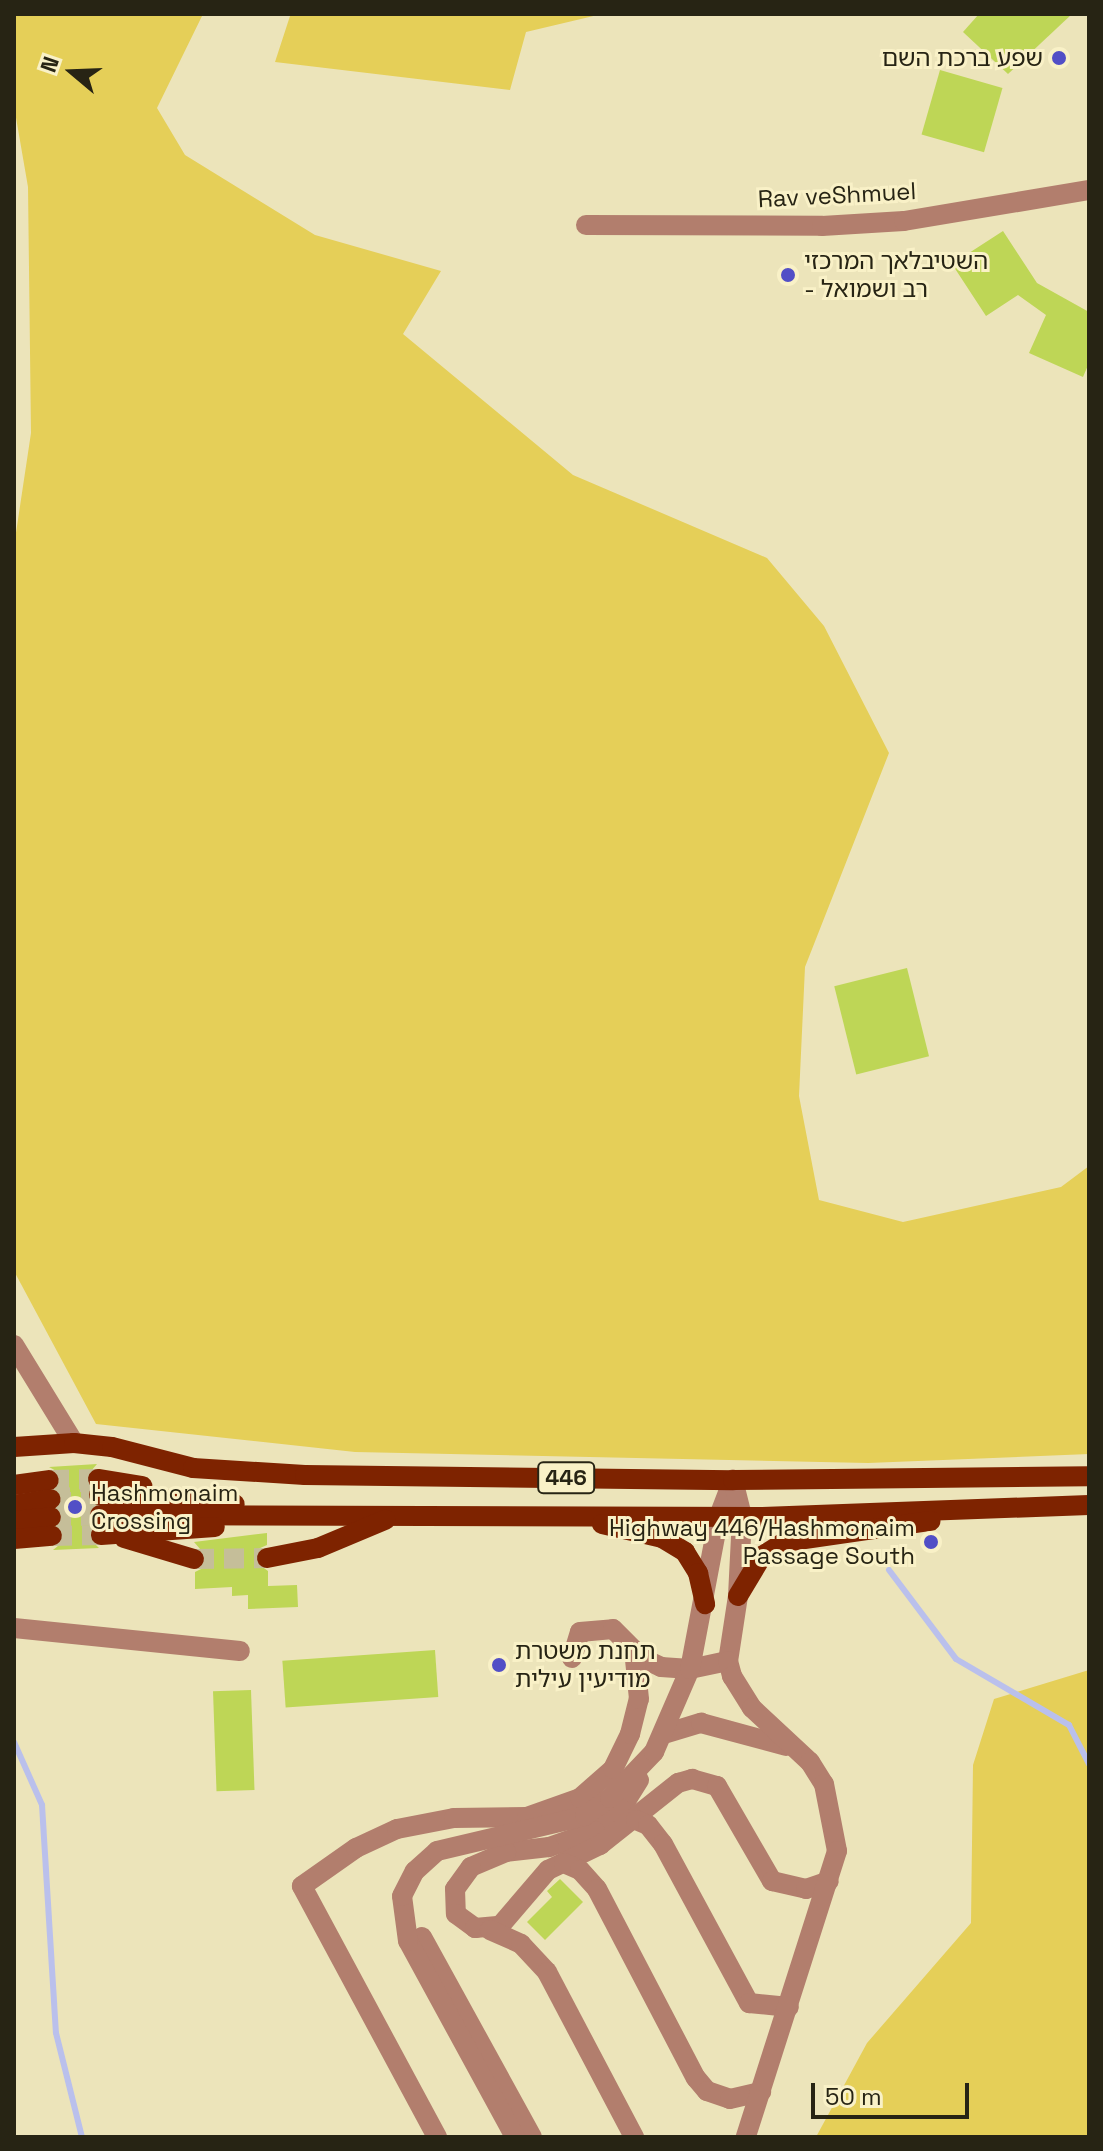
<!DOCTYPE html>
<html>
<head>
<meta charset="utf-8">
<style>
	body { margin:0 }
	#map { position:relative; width:1103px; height:2151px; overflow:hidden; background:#ece4ba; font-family:"Space Grotesk","Noto Sans Hebrew",sans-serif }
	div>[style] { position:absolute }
	.green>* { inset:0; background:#e5cf58 }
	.stream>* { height:6px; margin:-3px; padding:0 3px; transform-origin:3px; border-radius:3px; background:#bac0ec }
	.building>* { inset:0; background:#bed656; transform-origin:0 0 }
	.major-tunnel>* { height:20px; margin-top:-10px; transform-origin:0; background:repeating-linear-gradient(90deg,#c5be99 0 20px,transparent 0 30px) }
	.minor>* { height:20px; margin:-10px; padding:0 10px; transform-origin:10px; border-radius:10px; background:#b27e6d }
	.major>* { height:20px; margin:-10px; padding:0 10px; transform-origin:10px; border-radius:10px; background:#7e2300 }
	.dots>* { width:22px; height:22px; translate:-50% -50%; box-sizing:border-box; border:4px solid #f9f1c7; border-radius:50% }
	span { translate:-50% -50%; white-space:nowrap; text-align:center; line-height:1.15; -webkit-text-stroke:6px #f9f1c7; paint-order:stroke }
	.shield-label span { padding:2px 6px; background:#f9f1c7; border:2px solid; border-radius:6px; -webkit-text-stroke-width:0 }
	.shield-label { font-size:22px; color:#272414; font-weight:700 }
	.poi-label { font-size:24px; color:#272414 }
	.right { translate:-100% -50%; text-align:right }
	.left { translate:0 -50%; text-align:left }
	.street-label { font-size:24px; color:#272414 }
	.frame { position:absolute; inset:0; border:16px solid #272414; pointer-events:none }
	.north { position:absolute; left:32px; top:32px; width:80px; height:80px; -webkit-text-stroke:6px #f9f1c7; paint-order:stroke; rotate:289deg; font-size:22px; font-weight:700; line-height:32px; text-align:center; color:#272414 }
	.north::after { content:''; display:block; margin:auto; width:28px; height:36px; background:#272414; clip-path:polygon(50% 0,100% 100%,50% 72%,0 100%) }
	.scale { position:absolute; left:811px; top:2083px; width:158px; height:36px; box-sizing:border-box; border:4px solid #272414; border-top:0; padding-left:10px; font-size:24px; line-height:28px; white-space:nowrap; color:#272414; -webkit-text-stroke:6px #f9f1c7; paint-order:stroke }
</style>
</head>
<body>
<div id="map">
	<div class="green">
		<div style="clip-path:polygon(14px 14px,203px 14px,157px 108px,185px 155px,315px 235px,441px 271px,403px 334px,573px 475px,767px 558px,824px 626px,889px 753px,805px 967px,799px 1096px,819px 1200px,903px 1222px,1061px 1187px,1089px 1166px,1089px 1454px,868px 1463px,355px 1452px,96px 1424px,14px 1271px,14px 546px,31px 433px,28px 187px,14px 106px)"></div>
		<div style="clip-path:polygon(286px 14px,602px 14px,526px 32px,510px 90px,275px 62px,290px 16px)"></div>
		<div style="clip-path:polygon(1089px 1670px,1089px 2137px,816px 2137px,867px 2043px,971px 1923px,973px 1765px,994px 1699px)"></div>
	</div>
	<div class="stream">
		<div style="left:889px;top:1570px;width:111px;rotate:53deg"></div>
		<div style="left:956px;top:1659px;width:131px;rotate:30.3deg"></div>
		<div style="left:1069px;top:1725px;width:44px;rotate:62.9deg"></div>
		<div style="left:14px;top:1742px;width:69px;rotate:66deg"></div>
		<div style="left:42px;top:1805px;width:228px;rotate:86.5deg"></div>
		<div style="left:56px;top:2033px;width:107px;rotate:76deg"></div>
	</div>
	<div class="building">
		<div style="clip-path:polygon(979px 14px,1072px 14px,1008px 74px,963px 32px)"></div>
		<div style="left:940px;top:70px;width:65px;height:67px;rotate:16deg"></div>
		<div style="clip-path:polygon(1003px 231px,1037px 283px,1089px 312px,1089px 363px,1083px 377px,1029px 353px,1046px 315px,1018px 295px,986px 316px,952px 264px)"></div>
		<div style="left:907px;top:968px;width:91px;height:75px;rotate:76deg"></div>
		<div style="clip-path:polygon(97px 1464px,85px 1478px,92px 1506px,88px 1537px,99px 1548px,53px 1550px,64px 1541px,60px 1526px,64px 1498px,60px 1473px,49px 1467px)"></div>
		<div style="clip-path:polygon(267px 1533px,267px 1545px,258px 1549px,254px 1561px,268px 1571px,268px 1586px,297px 1585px,298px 1607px,248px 1609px,248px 1595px,232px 1596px,232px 1587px,195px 1589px,195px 1572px,203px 1568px,207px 1557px,194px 1542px)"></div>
		<div style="left:435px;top:1650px;width:47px;height:153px;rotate:86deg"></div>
		<div style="left:251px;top:1690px;width:100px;height:38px;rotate:88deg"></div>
		<div style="clip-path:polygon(560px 1879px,583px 1902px,545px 1940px,527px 1922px,552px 1897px,547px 1891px)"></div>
	</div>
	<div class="major-tunnel">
		<div style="left:49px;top:1480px;width:49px;rotate:-1.2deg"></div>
		<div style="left:51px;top:1499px;width:48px;rotate:-4.8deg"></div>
		<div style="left:51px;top:1517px;width:49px;rotate:-2.3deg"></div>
		<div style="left:52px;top:1536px;width:49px;rotate:-1.2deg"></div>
		<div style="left:194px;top:1559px;width:73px;rotate:-0.8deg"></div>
	</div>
	<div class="minor">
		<div style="left:586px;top:225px;width:236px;rotate:0.2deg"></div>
		<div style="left:822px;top:226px;width:82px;rotate:-3.5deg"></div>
		<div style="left:904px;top:221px;width:188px;rotate:-9.5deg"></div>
		<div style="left:14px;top:1345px;width:115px;rotate:58.5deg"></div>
		<div style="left:14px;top:1628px;width:227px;rotate:5.8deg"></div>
		<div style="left:572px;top:1658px;width:27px;rotate:-73deg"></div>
		<div style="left:580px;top:1632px;width:33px;rotate:-5deg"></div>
		<div style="left:613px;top:1629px;width:41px;rotate:45deg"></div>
		<div style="left:642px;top:1658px;width:21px;rotate:25deg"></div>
		<div style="left:661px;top:1667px;width:29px;rotate:4deg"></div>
		<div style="left:690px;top:1669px;width:39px;rotate:-12deg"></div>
		<div style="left:664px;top:1734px;width:39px;rotate:-17deg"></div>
		<div style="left:701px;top:1723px;width:88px;rotate:15.1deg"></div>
		<div style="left:639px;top:1780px;width:34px;rotate:122deg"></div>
		<div style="left:621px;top:1809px;width:34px;rotate:140deg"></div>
		<div style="left:595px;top:1831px;width:49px;rotate:160.8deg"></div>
		<div style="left:549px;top:1847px;width:43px;rotate:173.4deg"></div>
		<div style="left:506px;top:1852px;width:38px;rotate:157deg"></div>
		<div style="left:471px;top:1867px;width:27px;rotate:126deg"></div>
		<div style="left:455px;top:1889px;width:25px;rotate:88deg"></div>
		<div style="left:456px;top:1914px;width:24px;rotate:36deg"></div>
		<div style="left:475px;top:1928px;width:25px;rotate:-5deg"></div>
		<div style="left:500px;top:1926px;width:74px;rotate:-49.4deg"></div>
		<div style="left:548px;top:1870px;width:58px;rotate:-25.7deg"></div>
		<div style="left:600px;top:1845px;width:100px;rotate:-38.5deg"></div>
		<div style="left:678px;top:1783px;width:15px;rotate:-16deg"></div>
		<div style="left:692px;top:1779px;width:26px;rotate:16deg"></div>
		<div style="left:717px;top:1786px;width:110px;rotate:59.9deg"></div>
		<div style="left:772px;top:1881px;width:35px;rotate:13deg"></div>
		<div style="left:806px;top:1889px;width:24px;rotate:-19deg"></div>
		<div style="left:636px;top:1820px;width:13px;rotate:23deg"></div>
		<div style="left:648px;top:1825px;width:24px;rotate:52deg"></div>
		<div style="left:663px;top:1844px;width:181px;rotate:61.6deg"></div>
		<div style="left:749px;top:2003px;width:40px;rotate:5.7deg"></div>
		<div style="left:564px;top:1863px;width:17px;rotate:24deg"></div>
		<div style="left:580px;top:1870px;width:25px;rotate:48deg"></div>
		<div style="left:597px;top:1889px;width:213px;rotate:62.4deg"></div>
		<div style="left:696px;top:2078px;width:17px;rotate:50deg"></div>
		<div style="left:707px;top:2091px;width:24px;rotate:19deg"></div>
		<div style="left:730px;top:2099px;width:32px;rotate:-13deg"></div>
		<div style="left:490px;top:1930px;width:34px;rotate:24deg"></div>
		<div style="left:521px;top:1944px;width:38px;rotate:47deg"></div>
		<div style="left:547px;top:1972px;width:187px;rotate:62.2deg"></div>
		<div style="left:422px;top:1937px;width:228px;rotate:61.2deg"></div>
		<div style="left:437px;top:2137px;width:285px;rotate:-118.3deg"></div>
		<div style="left:302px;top:1886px;width:66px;rotate:-35.1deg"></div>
		<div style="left:356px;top:1848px;width:45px;rotate:-24.9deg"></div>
		<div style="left:397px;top:1829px;width:58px;rotate:-10.9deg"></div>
		<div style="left:454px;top:1818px;width:73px;rotate:-0.8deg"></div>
		<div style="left:527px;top:1817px;width:56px;rotate:-19.7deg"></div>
		<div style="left:580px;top:1798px;width:44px;rotate:-41.3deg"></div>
		<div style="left:613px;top:1769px;width:39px;rotate:-64deg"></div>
		<div style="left:630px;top:1734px;width:36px;rotate:-76deg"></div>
		<div style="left:639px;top:1699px;width:49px;rotate:-95.8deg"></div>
		<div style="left:515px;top:2137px;width:223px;rotate:-118.6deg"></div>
		<div style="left:408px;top:1941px;width:45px;rotate:-97.6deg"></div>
		<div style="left:402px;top:1896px;width:28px;rotate:-63deg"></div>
		<div style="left:415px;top:1871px;width:30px;rotate:-42deg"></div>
		<div style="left:437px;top:1851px;width:152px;rotate:-13.3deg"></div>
		<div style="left:585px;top:1816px;width:31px;rotate:-36deg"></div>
		<div style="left:610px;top:1798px;width:64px;rotate:-46.3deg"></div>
		<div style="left:654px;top:1752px;width:90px;rotate:-66.6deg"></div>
		<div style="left:690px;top:1669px;width:156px;rotate:-79.3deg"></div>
		<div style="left:719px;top:1516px;width:39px;rotate:-69deg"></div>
		<div style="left:733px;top:1480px;width:38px;rotate:76deg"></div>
		<div style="left:742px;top:1517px;width:79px;rotate:92.9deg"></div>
		<div style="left:738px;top:1596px;width:66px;rotate:98.7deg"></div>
		<div style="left:728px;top:1661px;width:16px;rotate:75deg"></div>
		<div style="left:732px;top:1676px;width:38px;rotate:58deg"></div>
		<div style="left:752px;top:1708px;width:79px;rotate:43deg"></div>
		<div style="left:810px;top:1762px;width:26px;rotate:58deg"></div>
		<div style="left:824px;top:1784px;width:68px;rotate:79deg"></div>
		<div style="left:837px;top:1851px;width:300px;rotate:107.7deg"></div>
	</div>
	<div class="major">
		<div style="left:14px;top:1447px;width:60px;rotate:-3.8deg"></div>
		<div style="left:74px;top:1443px;width:38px;rotate:6deg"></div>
		<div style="left:112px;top:1447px;width:84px;rotate:14.5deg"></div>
		<div style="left:193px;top:1468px;width:112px;rotate:3.6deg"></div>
		<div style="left:305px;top:1475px;width:428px;rotate:0.7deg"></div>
		<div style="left:733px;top:1480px;width:356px;rotate:-0.6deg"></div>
		<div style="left:98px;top:1479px;width:45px;rotate:9deg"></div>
		<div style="left:14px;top:1485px;width:35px;rotate:-8deg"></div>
		<div style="left:99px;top:1495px;width:136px;rotate:3.8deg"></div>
		<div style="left:14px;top:1505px;width:37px;rotate:-9deg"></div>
		<div style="left:100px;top:1515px;width:661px;rotate:0.17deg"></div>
		<div style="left:761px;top:1517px;width:328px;rotate:-2.1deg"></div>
		<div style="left:14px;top:1521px;width:37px;rotate:-6deg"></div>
		<div style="left:602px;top:1524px;width:62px;rotate:13.1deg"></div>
		<div style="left:662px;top:1538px;width:27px;rotate:31deg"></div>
		<div style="left:685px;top:1552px;width:25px;rotate:58deg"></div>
		<div style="left:698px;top:1573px;width:32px;rotate:77deg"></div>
		<div style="left:101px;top:1535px;width:114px;rotate:-4deg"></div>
		<div style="left:124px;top:1538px;width:73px;rotate:16.7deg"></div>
		<div style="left:14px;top:1539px;width:38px;rotate:-5deg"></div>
		<div style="left:267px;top:1558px;width:52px;rotate:-11.1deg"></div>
		<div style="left:318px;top:1548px;width:73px;rotate:-22.7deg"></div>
		<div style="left:738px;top:1596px;width:47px;rotate:-59deg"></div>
		<div style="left:762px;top:1556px;width:26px;rotate:-32deg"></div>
		<div style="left:784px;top:1542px;width:148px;rotate:-8.2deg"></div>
	</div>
	<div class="dots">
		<div style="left:1059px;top:58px;background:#524fc6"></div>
		<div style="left:788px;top:275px;background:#524fc6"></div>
		<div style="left:75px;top:1507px;background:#524fc6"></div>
		<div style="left:931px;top:1542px;background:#524fc6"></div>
		<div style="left:499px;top:1665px;background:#524fc6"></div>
	</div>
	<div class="shield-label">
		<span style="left:566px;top:1478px">446</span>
	</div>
	<div class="poi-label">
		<span class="right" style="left:1043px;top:58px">שפע ברכת השם</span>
		<span class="left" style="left:804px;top:275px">השטיבלאך המרכזי<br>- רב ושמואל</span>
		<span class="left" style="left:91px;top:1507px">Hashmonaim<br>Crossing</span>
		<span class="right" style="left:915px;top:1542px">Highway 446/Hashmonaim<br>Passage South</span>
		<span class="left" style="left:515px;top:1665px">תחנת משטרת<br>מודיעין עילית</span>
	</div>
	<div class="street-label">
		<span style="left:837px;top:195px;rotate:-3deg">Rav veShmuel</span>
	</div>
	<div class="frame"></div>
	<div class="north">N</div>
	<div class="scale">50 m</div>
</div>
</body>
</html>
